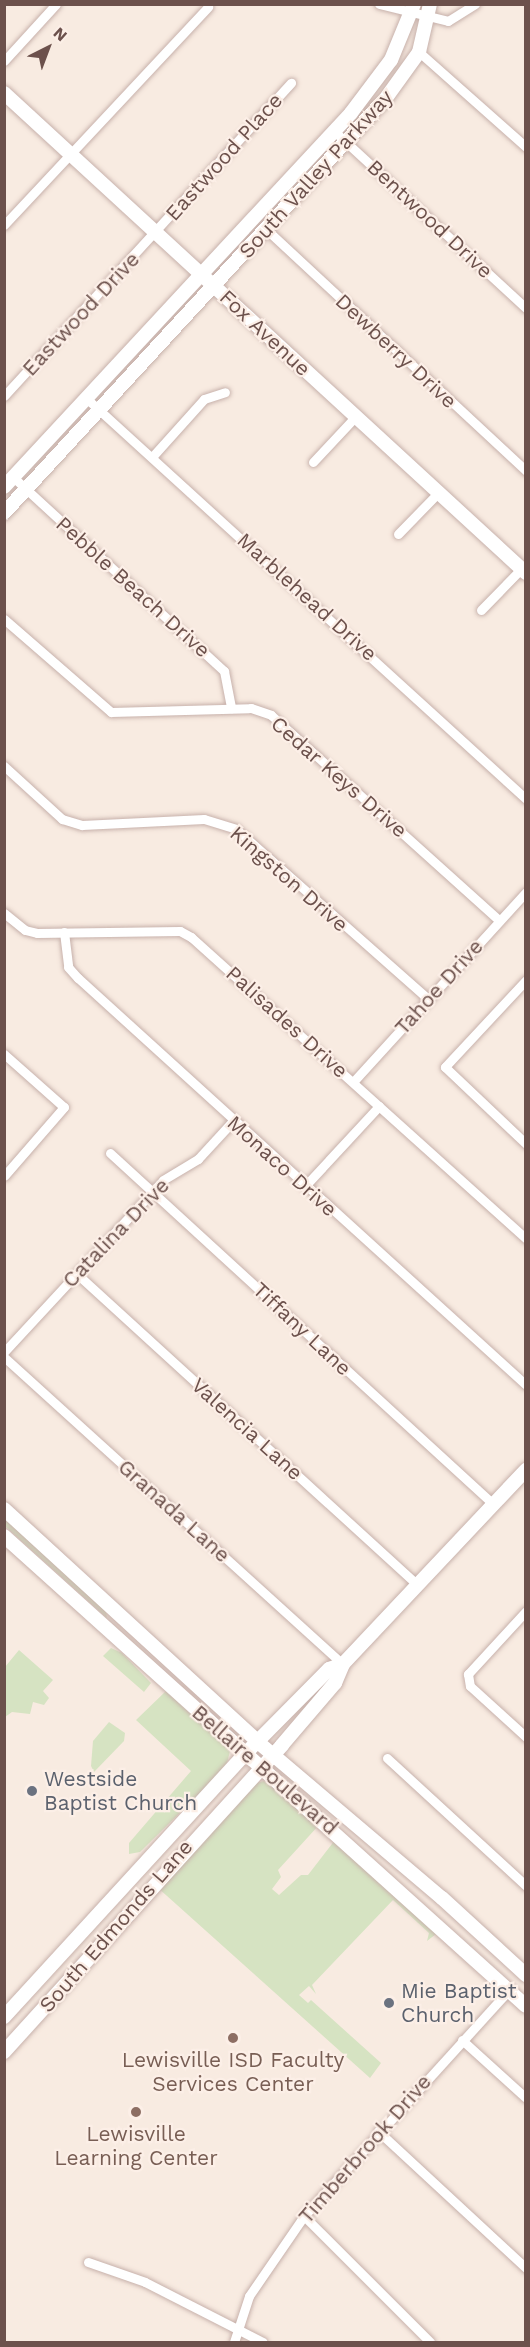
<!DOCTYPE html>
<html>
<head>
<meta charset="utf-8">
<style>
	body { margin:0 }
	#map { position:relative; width:530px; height:2347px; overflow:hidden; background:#f8ebe1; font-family:"Work Sans",sans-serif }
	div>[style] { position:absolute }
	.green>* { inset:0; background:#d6e3c2 }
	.roads { filter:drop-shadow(0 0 2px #c7b1ab) drop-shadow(0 0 2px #c7b1ab) }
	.street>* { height:9px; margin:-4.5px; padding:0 4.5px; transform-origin:4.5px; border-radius:4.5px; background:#fff }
	.secondary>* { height:14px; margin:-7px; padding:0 7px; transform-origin:7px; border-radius:7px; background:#fff }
	.dots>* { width:16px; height:16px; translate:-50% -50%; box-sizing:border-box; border:3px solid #fcefe7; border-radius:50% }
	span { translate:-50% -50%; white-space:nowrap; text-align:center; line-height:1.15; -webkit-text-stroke:4.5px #fcefe7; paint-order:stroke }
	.street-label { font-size:21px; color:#6c514c }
	.worship-label { font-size:21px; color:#5b616d }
	.left { translate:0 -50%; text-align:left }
	.education-label { font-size:21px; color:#785e54 }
	.frame { position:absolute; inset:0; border:6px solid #6c514c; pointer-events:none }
	.north { position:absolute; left:18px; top:18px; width:60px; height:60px; -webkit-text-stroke:4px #fcefe7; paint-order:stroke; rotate:42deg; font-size:16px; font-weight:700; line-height:24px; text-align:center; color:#6c514c }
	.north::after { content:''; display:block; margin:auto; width:21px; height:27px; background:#6c514c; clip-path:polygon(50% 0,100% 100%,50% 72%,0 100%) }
</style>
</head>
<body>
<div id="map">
	<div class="green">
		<div style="clip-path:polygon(4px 1515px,106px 1611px,107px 1618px,5px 1526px)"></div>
		<div style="clip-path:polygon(111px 1648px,122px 1653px,151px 1683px,123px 1719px,144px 1692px,103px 1656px)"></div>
		<div style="clip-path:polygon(19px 1650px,53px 1680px,43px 1691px,49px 1698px,44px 1705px,33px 1702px,30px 1714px,12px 1712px,5px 1717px,5px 1667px)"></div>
		<div style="clip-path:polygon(166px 1691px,230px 1751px,227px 1763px,197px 1796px,140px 1852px,129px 1854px,129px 1843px,191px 1771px,136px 1720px)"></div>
		<div style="clip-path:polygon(109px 1722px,125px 1733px,124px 1741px,94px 1772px,91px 1766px,93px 1741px)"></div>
		<div style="clip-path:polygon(264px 1781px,319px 1825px,278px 1870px,281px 1877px,272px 1889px,279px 1895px,301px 1875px,308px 1875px,335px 1840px,436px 1934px,427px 1941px,429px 1933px,393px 1900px,312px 1985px,316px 1994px,309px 1986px,299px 1995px,308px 2003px,311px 2000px,381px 2063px,370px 2078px,157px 1887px,253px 1784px)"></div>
	</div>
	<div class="roads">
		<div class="street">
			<div style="left:379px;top:4px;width:71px;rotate:13.8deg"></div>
			<div style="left:448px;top:21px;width:32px;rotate:-32deg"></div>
			<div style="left:419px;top:52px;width:143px;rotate:41.6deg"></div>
			<div style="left:4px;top:61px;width:77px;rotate:-47.6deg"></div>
			<div style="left:334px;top:131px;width:261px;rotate:42.7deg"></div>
			<div style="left:4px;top:225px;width:299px;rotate:-46.9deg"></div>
			<div style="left:267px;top:230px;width:354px;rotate:42.9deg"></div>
			<div style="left:4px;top:396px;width:425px;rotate:-47.5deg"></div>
			<div style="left:86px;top:398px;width:595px;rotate:42.34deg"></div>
			<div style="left:152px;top:457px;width:78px;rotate:-48.1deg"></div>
			<div style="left:204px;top:399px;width:22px;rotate:-18deg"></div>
			<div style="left:313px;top:462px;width:63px;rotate:-46.9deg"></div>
			<div style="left:13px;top:477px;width:287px;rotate:42.6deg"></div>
			<div style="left:224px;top:671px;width:38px;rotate:79deg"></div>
			<div style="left:398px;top:534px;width:57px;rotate:-45.7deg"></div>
			<div style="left:481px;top:610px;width:57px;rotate:-45.7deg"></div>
			<div style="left:4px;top:619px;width:142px;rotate:41deg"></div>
			<div style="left:111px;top:712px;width:140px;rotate:-1.6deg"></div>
			<div style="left:251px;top:708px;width:21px;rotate:19deg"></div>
			<div style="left:271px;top:715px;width:307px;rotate:42deg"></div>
			<div style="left:4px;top:766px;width:79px;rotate:42.4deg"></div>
			<div style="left:62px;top:819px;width:21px;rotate:17deg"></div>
			<div style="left:82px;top:825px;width:122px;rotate:-2.8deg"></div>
			<div style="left:204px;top:819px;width:34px;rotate:17deg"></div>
			<div style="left:236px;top:829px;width:256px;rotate:41.5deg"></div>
			<div style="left:4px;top:913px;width:27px;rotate:39deg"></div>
			<div style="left:25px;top:930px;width:12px;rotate:14deg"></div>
			<div style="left:37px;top:933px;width:143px;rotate:-0.8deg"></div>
			<div style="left:180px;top:931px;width:13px;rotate:29deg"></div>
			<div style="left:191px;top:937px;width:451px;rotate:42deg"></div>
			<div style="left:64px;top:932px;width:35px;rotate:83deg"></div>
			<div style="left:68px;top:967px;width:15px;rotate:48deg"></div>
			<div style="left:78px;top:978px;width:605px;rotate:42.25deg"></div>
			<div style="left:526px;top:980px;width:119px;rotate:133deg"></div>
			<div style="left:445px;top:1067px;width:112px;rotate:43.5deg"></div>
			<div style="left:4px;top:1054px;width:80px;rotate:41.5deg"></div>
			<div style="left:64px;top:1107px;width:91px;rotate:131deg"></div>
			<div style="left:353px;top:1082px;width:257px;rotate:-47.7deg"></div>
			<div style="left:110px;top:1153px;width:520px;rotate:42.5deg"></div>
			<div style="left:305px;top:1186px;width:109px;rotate:-47.2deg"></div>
			<div style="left:77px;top:1274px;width:462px;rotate:42.4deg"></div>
			<div style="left:4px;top:1352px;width:234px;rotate:-47.2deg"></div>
			<div style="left:163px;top:1180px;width:41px;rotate:-31deg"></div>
			<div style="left:198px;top:1159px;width:52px;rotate:-47.4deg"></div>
			<div style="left:4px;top:1357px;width:457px;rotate:42.2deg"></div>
			<div style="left:526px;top:1611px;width:86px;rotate:132.6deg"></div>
			<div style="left:468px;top:1674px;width:12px;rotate:81deg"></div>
			<div style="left:470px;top:1686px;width:76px;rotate:42.3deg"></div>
			<div style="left:387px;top:1758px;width:189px;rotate:42.6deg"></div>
			<div style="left:462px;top:2040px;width:86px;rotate:42.2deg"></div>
			<div style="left:378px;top:2131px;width:202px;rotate:42.8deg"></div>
			<div style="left:304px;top:2216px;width:178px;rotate:45deg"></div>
			<div style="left:88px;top:2262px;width:60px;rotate:19.3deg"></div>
			<div style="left:145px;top:2282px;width:132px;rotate:27deg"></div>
			<div style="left:234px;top:2342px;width:48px;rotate:-71.9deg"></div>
			<div style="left:249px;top:2296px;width:97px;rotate:-55.5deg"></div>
			<div style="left:304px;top:2216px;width:305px;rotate:-47.8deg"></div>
		</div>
		<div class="secondary">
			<div style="left:4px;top:93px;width:709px;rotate:42.6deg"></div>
			<div style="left:4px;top:487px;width:510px;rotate:-47.14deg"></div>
			<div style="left:351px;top:113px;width:66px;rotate:-53deg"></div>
			<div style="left:391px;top:60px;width:61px;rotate:-67.7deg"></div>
			<div style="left:4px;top:513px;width:564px;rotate:-47.37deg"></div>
			<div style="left:386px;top:98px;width:57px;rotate:-54.3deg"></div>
			<div style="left:419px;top:52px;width:49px;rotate:-77.1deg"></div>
			<div style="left:4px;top:1509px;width:346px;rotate:42.5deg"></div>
			<div style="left:259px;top:1743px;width:240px;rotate:40.3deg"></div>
			<div style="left:442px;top:1898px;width:114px;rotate:42.5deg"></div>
			<div style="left:4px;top:1536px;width:702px;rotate:42deg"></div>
			<div style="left:4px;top:2017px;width:357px;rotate:-47.5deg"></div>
			<div style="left:245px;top:1754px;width:120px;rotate:-45.3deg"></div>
			<div style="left:329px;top:1669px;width:15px;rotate:-20deg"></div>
			<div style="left:4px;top:2052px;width:414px;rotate:-47.8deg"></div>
			<div style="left:282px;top:1745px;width:82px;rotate:-49.5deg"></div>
			<div style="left:335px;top:1683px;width:21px;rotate:-67deg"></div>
			<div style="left:343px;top:1664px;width:267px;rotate:-46.7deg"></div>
		</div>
	</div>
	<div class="dots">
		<div style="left:32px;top:1791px;background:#6b7280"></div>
		<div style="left:389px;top:2003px;background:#6b7280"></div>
		<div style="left:233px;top:2038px;background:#8d6e63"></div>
		<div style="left:136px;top:2112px;background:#8d6e63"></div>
	</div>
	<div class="street-label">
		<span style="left:224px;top:157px;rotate:-48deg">Eastwood Place</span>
		<span style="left:316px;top:174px;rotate:-48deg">South Valley Parkway</span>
		<span style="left:430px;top:219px;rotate:43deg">Bentwood Drive</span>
		<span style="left:81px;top:314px;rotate:-47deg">Eastwood Drive</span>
		<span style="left:265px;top:333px;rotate:43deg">Fox Avenue</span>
		<span style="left:396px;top:351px;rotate:43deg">Dewberry Drive</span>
		<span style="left:133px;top:587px;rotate:42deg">Pebble Beach Drive</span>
		<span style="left:307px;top:597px;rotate:42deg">Marblehead Drive</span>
		<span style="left:339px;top:777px;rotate:41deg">Cedar Keys Drive</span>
		<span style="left:289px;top:879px;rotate:41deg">Kingston Drive</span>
		<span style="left:439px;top:987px;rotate:-48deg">Tahoe Drive</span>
		<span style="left:287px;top:1022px;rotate:42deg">Palisades Drive</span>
		<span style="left:282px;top:1166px;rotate:42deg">Monaco Drive</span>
		<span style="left:116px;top:1233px;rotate:-46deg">Catalina Drive</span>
		<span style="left:302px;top:1329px;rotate:43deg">Tiffany Lane</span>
		<span style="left:247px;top:1429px;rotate:42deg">Valencia Lane</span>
		<span style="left:174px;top:1511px;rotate:42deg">Granada Lane</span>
		<span style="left:265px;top:1770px;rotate:41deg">Bellaire Boulevard</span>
		<span style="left:116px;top:1926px;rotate:-49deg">South Edmonds Lane</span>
		<span style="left:365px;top:2149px;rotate:-49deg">Timberbrook Drive</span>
	</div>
	<div class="worship-label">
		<span class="left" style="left:44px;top:1791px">Westside<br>Baptist Church</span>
		<span class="left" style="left:401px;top:2003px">Mie Baptist<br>Church</span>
	</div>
	<div class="education-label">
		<span style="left:233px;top:2072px">Lewisville ISD Faculty<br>Services Center</span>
		<span style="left:136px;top:2146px">Lewisville<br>Learning Center</span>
	</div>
	<div class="frame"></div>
	<div class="north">N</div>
</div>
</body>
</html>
